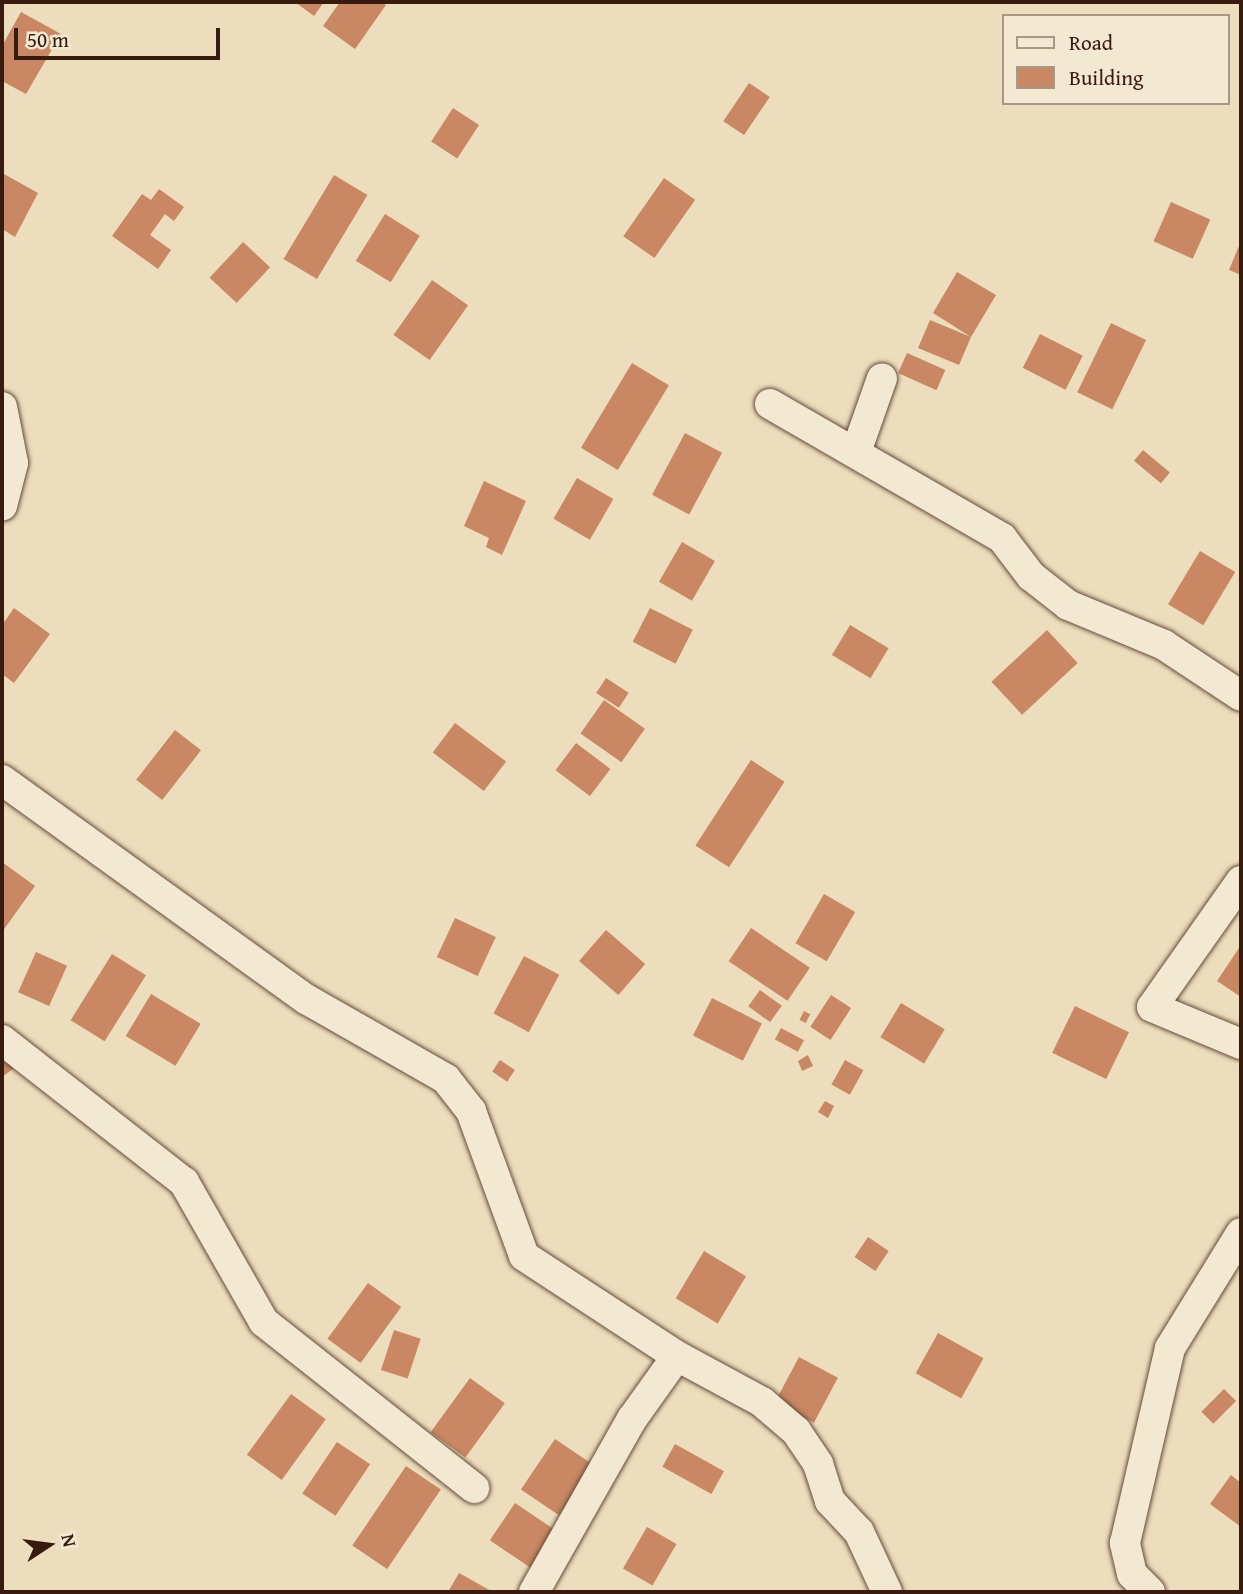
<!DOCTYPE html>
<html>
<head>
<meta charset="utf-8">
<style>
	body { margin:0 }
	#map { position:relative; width:1243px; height:1594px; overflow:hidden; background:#ecddbc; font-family:"Gentium Book Plus",serif }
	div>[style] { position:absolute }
	.building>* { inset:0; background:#c98763; transform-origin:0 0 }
	.roads { filter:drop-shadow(0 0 2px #654c3a) drop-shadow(0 0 2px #654c3a) }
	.street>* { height:30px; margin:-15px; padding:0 15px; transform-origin:15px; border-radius:15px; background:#f3e9d3 }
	span { translate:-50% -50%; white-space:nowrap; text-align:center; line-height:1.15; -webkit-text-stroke:6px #f3e9d3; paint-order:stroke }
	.frame { position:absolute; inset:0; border:4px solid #381b0f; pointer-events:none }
	.legend { position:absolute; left:1002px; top:14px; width:228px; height:91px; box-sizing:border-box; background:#f3e9d3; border:2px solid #a89785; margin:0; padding:9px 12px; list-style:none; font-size:21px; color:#381b0f }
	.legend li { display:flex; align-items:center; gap:14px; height:35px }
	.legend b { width:35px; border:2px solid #a89785 }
	.north { position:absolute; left:14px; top:1510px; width:70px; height:70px; -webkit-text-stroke:5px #f3e9d3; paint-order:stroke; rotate:77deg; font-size:19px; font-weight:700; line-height:28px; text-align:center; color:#381b0f }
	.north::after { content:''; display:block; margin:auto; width:24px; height:32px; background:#381b0f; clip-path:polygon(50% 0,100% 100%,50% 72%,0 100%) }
	.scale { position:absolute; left:14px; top:28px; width:206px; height:32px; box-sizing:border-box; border:4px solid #381b0f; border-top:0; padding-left:9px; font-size:21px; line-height:24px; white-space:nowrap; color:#381b0f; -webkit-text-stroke:5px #f3e9d3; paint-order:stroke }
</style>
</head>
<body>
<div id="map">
	<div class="building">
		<div style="clip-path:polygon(295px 2px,324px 2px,314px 16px)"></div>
		<div style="clip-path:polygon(340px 2px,381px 2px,386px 5px,355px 49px,323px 26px)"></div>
		<div style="clip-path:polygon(21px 12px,61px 34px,26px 94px,2px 81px,2px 46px)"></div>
		<div style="left:749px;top:83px;width:25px;height:46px;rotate:34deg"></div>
		<div style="left:453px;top:108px;width:31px;height:40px;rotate:33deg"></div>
		<div style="clip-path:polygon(4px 174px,38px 193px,15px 237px,2px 229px)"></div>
		<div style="left:334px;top:175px;width:39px;height:98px;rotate:31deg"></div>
		<div style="left:664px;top:178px;width:38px;height:71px;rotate:35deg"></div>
		<div style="clip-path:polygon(159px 189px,184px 207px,174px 221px,165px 214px,150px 235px,171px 250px,158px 269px,112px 236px,142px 194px,151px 200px)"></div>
		<div style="left:1171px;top:202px;width:43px;height:43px;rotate:24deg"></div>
		<div style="left:385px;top:214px;width:41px;height:55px;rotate:32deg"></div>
		<div style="clip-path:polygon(1241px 241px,1241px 275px,1229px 270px)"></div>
		<div style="left:243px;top:242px;width:37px;height:49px;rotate:43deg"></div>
		<div style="clip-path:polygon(957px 272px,996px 295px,971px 337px,959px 365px,918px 348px,930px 320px,971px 337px,933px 313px)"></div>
		<div style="left:432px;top:280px;width:44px;height:67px;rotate:35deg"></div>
		<div style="left:1111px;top:323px;width:39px;height:77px;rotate:26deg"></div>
		<div style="left:1040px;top:334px;width:48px;height:38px;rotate:27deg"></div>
		<div style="left:907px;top:353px;width:42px;height:22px;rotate:24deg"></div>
		<div style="left:632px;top:363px;width:43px;height:99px;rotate:31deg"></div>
		<div style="left:685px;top:433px;width:42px;height:70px;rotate:28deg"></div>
		<div style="left:1143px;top:450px;width:35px;height:14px;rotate:40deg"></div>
		<div style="left:577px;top:478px;width:42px;height:47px;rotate:30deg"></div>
		<div style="clip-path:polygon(484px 481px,526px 501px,502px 555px,486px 547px,489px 538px,464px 526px)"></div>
		<div style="left:682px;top:542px;width:38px;height:46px;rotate:30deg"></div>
		<div style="left:1200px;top:551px;width:41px;height:62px;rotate:31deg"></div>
		<div style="clip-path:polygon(14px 608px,50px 634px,14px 683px,2px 674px,2px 625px)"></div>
		<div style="left:650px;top:608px;width:48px;height:38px;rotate:27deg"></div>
		<div style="left:850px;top:625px;width:45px;height:35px;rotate:31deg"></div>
		<div style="left:1047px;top:630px;width:45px;height:76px;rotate:47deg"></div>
		<div style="left:606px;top:678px;width:27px;height:18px;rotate:33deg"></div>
		<div style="left:604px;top:700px;width:50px;height:41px;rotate:35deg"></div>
		<div style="left:455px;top:723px;width:64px;height:37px;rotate:37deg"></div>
		<div style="left:175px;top:730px;width:33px;height:63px;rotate:38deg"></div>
		<div style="left:576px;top:743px;width:43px;height:34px;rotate:37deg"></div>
		<div style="left:751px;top:760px;width:40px;height:102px;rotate:33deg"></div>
		<div style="clip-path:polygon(2px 862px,35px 886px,2px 932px)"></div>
		<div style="left:824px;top:894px;width:36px;height:57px;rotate:30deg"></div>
		<div style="left:455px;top:918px;width:45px;height:43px;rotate:25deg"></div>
		<div style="left:751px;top:928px;width:71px;height:40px;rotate:34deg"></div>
		<div style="left:606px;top:930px;width:52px;height:41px;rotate:41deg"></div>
		<div style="clip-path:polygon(1241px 945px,1241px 997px,1217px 981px)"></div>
		<div style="left:36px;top:952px;width:34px;height:44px;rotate:24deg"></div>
		<div style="left:112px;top:954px;width:40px;height:78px;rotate:32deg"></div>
		<div style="left:524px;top:956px;width:40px;height:65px;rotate:28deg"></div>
		<div style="left:760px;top:990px;width:27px;height:20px;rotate:36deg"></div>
		<div style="left:151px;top:994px;width:58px;height:49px;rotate:31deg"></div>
		<div style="left:831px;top:995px;width:24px;height:38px;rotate:33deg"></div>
		<div style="left:712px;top:998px;width:56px;height:42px;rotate:27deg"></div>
		<div style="left:901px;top:1003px;width:51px;height:40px;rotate:31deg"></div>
		<div style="left:1075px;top:1006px;width:60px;height:52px;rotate:26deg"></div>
		<div style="left:804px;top:1011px;width:7px;height:10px;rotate:27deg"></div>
		<div style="left:781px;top:1028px;width:26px;height:13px;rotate:28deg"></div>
		<div style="clip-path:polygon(2px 1053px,14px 1068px,2px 1077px)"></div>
		<div style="clip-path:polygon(808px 1055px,813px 1066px,802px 1071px,798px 1061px)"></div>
		<div style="left:500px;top:1060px;width:18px;height:14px;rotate:34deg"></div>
		<div style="left:845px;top:1060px;width:21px;height:28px;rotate:29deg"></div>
		<div style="clip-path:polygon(825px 1101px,834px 1106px,828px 1118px,818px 1112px)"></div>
		<div style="left:868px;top:1237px;width:25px;height:24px;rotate:34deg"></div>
		<div style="left:704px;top:1251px;width:49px;height:55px;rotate:31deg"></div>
		<div style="left:368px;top:1283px;width:41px;height:69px;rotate:36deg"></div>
		<div style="left:394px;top:1330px;width:28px;height:42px;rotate:18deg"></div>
		<div style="left:938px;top:1333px;width:52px;height:46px;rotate:29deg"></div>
		<div style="left:799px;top:1357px;width:44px;height:51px;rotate:28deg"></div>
		<div style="left:470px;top:1378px;width:43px;height:67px;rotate:36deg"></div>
		<div style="left:1224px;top:1389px;width:17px;height:32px;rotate:45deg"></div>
		<div style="left:291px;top:1394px;width:43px;height:75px;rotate:36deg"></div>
		<div style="left:555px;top:1439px;width:46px;height:61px;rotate:34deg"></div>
		<div style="left:337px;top:1442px;width:40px;height:62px;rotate:34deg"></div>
		<div style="left:675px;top:1444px;width:56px;height:26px;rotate:29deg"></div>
		<div style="left:406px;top:1466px;width:42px;height:96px;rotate:34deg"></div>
		<div style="clip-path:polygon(1231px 1475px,1241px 1483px,1241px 1527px,1210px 1504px)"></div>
		<div style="left:515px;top:1503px;width:50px;height:45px;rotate:34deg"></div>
		<div style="left:647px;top:1527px;width:34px;height:48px;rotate:30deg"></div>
		<div style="clip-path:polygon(459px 1573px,493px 1592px,448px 1592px)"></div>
	</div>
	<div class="roads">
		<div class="street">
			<div style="left:770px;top:404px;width:268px;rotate:30deg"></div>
			<div style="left:1002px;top:538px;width:48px;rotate:52.7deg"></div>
			<div style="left:1031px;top:576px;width:47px;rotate:38.1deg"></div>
			<div style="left:1068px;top:605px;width:104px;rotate:22.6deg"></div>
			<div style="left:1164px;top:645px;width:92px;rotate:33.5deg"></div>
			<div style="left:2px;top:407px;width:57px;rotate:78.9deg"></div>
			<div style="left:13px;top:463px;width:44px;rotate:104.3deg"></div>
			<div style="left:856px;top:452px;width:78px;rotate:-70.6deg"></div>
			<div style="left:2px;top:780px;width:375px;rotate:35.8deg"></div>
			<div style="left:306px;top:999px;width:161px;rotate:29.7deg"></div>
			<div style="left:446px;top:1079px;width:41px;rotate:52deg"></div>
			<div style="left:471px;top:1111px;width:154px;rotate:69.9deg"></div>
			<div style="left:524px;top:1256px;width:183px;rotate:33.2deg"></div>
			<div style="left:677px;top:1356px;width:97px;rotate:28.4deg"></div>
			<div style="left:762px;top:1402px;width:45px;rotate:40.5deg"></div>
			<div style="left:796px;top:1431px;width:40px;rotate:56deg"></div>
			<div style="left:818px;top:1464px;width:39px;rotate:72deg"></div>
			<div style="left:830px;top:1501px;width:42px;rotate:46.9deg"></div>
			<div style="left:859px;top:1532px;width:66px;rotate:65deg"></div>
			<div style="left:1241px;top:881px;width:154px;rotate:125.2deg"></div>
			<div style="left:1152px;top:1007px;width:96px;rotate:22.6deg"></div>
			<div style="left:2px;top:1040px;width:231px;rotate:38deg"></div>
			<div style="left:184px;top:1182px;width:161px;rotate:60.3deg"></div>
			<div style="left:264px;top:1322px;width:268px;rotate:38.3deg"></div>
			<div style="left:534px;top:1592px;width:199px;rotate:-60.5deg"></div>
			<div style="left:632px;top:1419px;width:77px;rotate:-54.5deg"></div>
			<div style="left:1150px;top:1592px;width:25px;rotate:-135deg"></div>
			<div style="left:1132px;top:1574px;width:32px;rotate:-103deg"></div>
			<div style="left:1125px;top:1543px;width:200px;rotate:-77deg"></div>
			<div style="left:1170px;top:1348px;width:135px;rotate:-58.3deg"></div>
		</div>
	</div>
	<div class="frame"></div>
	<ul class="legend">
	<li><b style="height:9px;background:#f3e9d3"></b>Road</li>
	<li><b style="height:19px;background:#c98763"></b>Building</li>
	</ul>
	<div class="north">N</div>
	<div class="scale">50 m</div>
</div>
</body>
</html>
